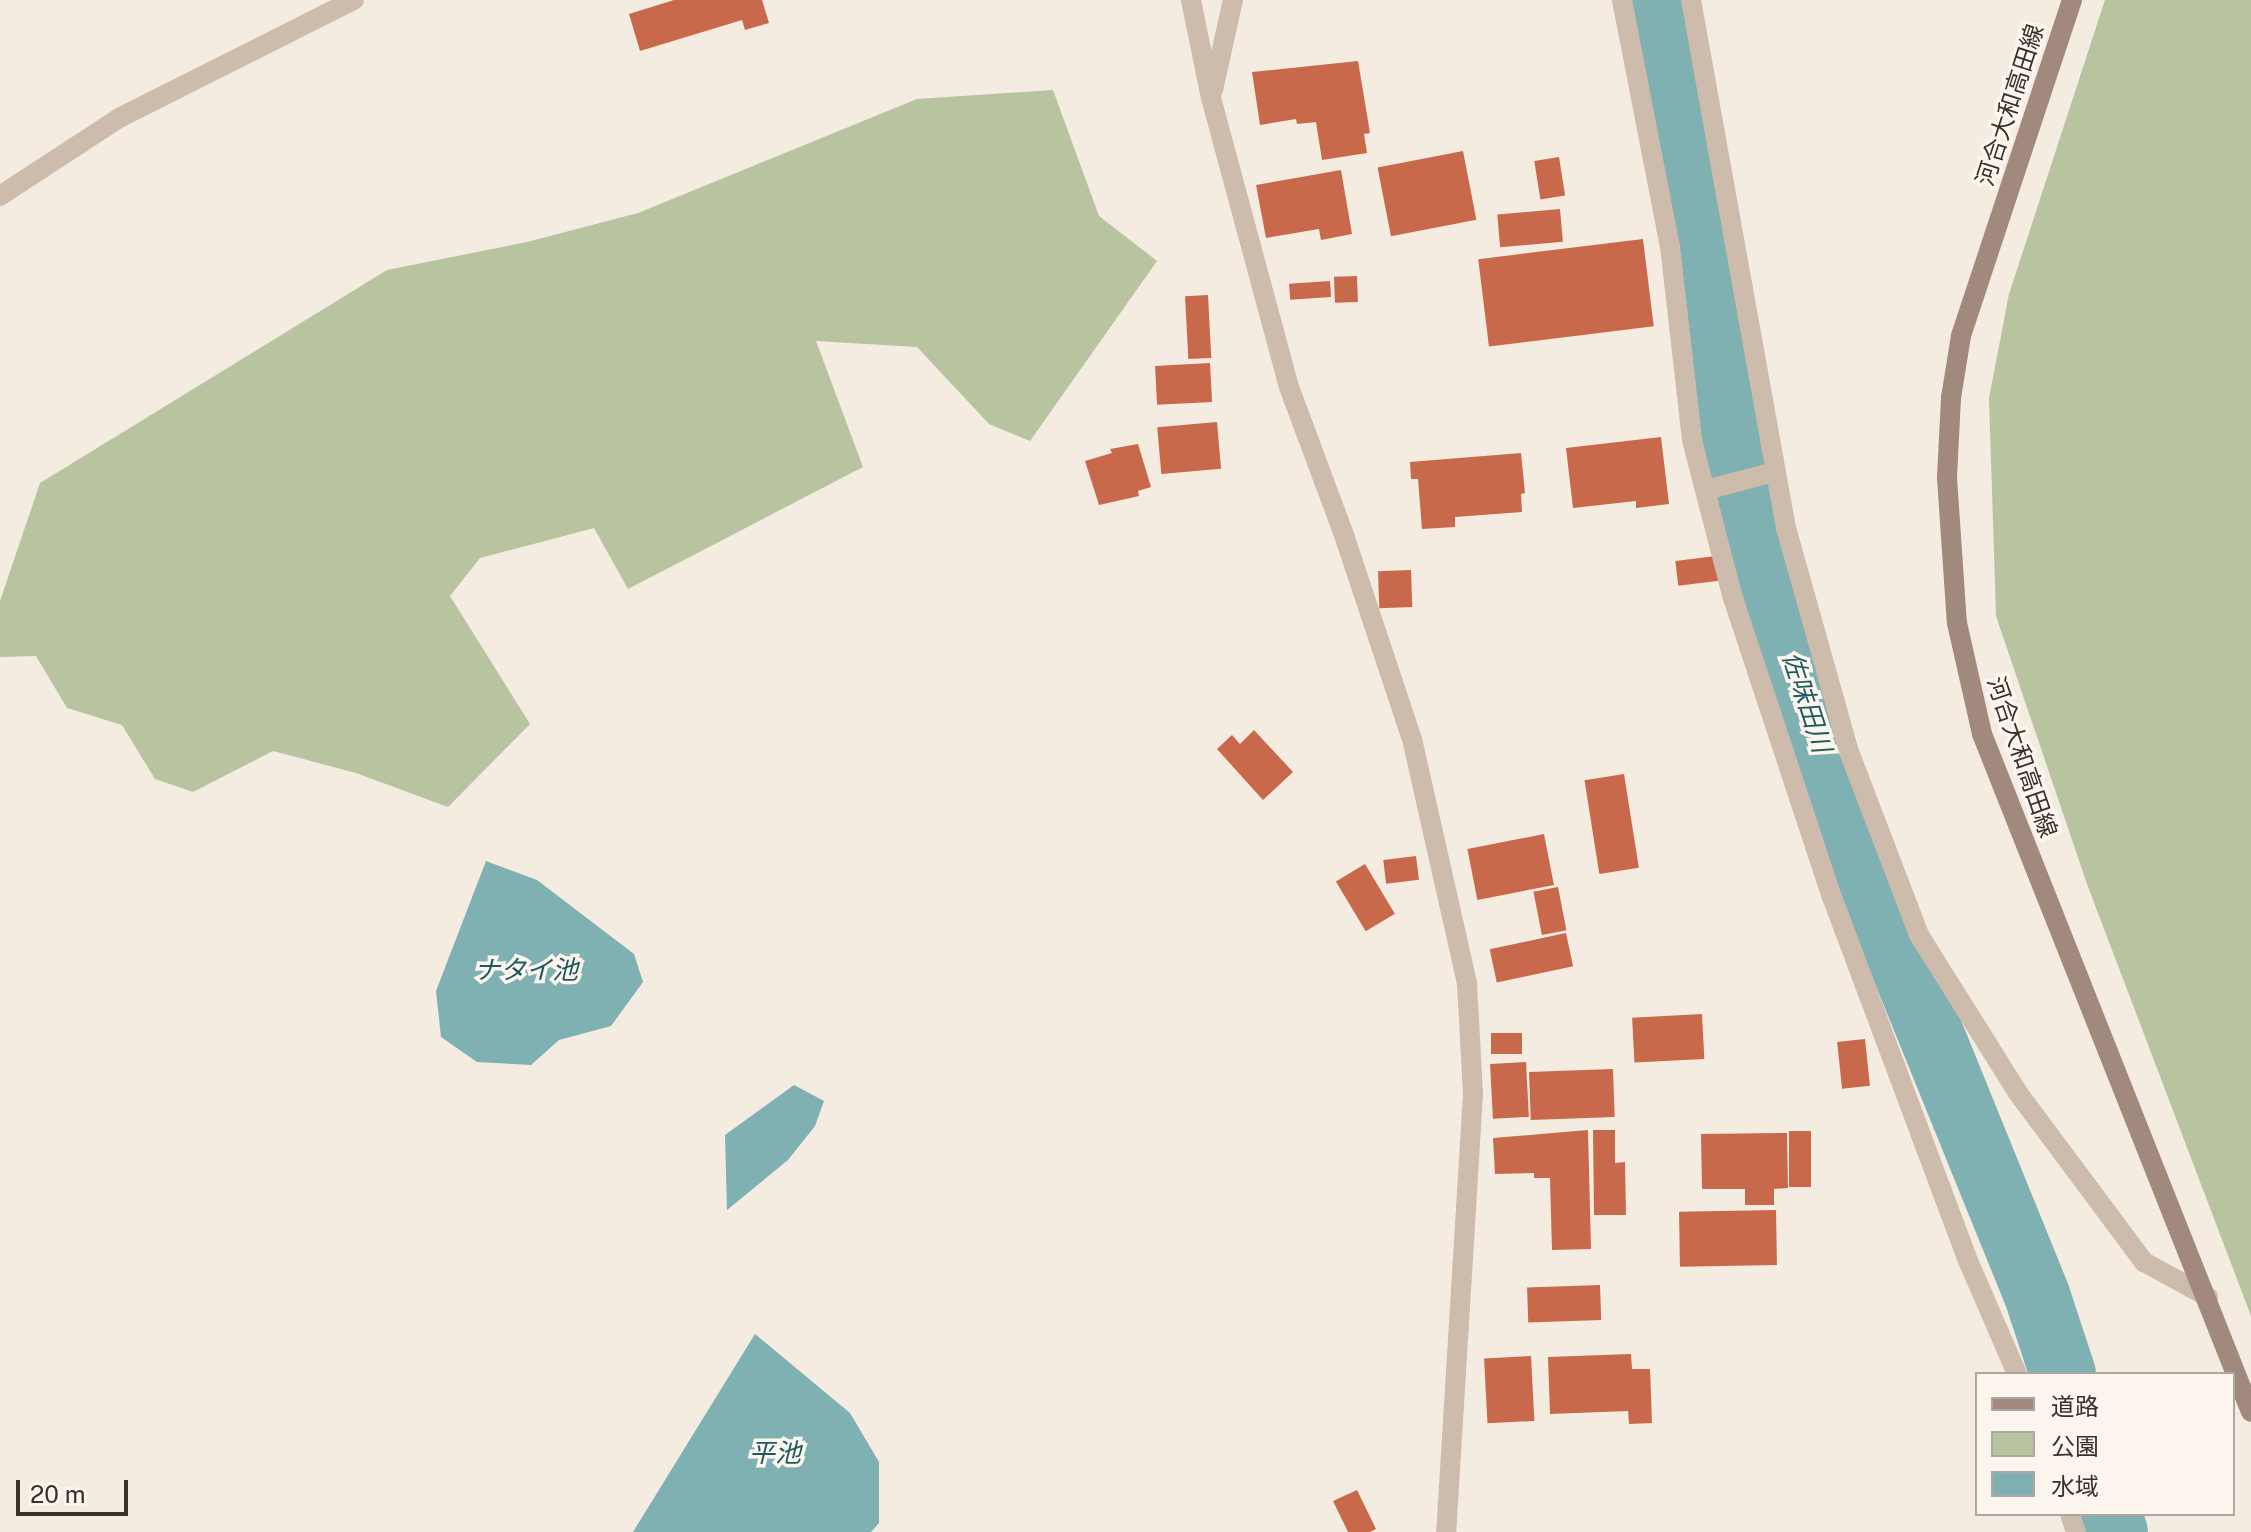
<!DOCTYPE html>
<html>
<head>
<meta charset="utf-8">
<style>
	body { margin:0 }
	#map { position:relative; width:2251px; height:1532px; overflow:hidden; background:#f4ebe1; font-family:"Public Sans","Noto Sans JP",sans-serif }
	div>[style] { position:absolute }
	.green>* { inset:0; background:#b8c4a0 }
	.water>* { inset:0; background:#7fb0b2 }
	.river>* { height:66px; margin:-33px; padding:0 33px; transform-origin:33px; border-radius:33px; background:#7fb0b2 }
	.building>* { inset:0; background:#c8694b; transform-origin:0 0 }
	.minor>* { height:20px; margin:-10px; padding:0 10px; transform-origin:10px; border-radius:10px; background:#cdbbac }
	.secondary>* { height:20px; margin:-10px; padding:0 10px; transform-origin:10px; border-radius:10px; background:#a18a7d }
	span { translate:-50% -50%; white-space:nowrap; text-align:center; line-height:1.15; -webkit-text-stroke:7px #fbf5ee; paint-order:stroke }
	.street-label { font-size:24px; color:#3b302b }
	.water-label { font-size:26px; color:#1f5a5e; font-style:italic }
	.legend { position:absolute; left:1975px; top:1372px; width:260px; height:144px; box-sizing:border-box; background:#fbf5ee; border:2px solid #aea6a0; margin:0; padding:10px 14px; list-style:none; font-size:24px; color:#3b302b }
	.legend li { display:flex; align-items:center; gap:16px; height:40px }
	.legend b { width:40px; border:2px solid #aea6a0 }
	.scale { position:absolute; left:16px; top:1480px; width:112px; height:36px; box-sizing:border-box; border:4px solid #3b302b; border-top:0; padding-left:10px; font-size:24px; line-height:28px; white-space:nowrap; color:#3b302b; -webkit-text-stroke:6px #fbf5ee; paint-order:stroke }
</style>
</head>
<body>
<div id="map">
	<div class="green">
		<div style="clip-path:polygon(2105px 0,2251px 0,2251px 1316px,2087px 884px,1996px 616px,1989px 398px,2009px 294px)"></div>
		<div style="clip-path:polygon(1053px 90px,1099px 216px,1157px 261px,1030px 441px,989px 424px,917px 347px,816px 341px,863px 467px,628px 589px,594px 528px,480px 558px,450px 596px,530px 724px,448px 807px,356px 773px,273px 751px,193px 792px,155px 779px,122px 725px,67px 708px,36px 656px,0 657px,0 601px,40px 483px,387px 270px,527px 242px,638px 213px,917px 99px)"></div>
	</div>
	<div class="water">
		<div style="clip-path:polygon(486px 861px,537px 880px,634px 954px,643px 982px,611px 1026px,559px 1040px,531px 1065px,477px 1062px,441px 1037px,436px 991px)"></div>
		<div style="clip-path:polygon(794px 1085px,824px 1101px,815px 1126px,788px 1160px,727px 1210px,725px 1135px)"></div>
		<div style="clip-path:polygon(755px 1334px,850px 1413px,879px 1462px,879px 1523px,871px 1532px,633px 1532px)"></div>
	</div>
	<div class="river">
		<div style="left:1660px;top:0;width:410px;rotate:80.6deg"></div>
		<div style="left:1727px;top:404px;width:134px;rotate:78.4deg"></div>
		<div style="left:1754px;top:535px;width:162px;rotate:73.1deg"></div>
		<div style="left:1801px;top:690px;width:139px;rotate:71.6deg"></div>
		<div style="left:1845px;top:822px;width:510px;rotate:67.91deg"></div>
		<div style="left:2037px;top:1295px;width:83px;rotate:71.8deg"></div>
		<div style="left:2109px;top:1514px;width:19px;rotate:72deg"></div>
	</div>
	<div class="building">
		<div style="clip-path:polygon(674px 0,762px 0,769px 23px,745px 30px,742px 20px,640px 51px,629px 14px)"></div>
		<div style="clip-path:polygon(1358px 61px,1370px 133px,1364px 134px,1367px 153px,1322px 160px,1316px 122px,1297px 124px,1296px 119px,1260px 125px,1252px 72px)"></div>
		<div style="left:1463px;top:151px;width:70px;height:87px;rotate:79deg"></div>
		<div style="left:1559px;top:157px;width:39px;height:25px;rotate:81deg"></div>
		<div style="clip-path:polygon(1341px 170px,1352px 234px,1321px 240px,1319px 229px,1266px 238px,1256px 185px)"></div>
		<div style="left:1560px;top:209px;width:33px;height:63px;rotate:85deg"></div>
		<div style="left:1643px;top:239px;width:88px;height:166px;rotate:83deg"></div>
		<div style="left:1357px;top:276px;width:26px;height:23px;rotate:88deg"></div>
		<div style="left:1330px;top:281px;width:16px;height:41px;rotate:86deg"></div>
		<div style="left:1208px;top:295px;width:63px;height:23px;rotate:87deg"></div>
		<div style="left:1210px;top:363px;width:39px;height:55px;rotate:87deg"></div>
		<div style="left:1217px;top:422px;width:47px;height:60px;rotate:85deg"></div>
		<div style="clip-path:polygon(1661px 437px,1669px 504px,1636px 508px,1636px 501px,1573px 508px,1566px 448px)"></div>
		<div style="clip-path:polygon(1138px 444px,1151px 487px,1138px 491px,1139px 496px,1099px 505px,1085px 461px,1112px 453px,1110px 449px)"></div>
		<div style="clip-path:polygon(1521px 453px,1525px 493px,1521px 494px,1522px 512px,1455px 517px,1455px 527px,1422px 529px,1418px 479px,1411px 479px,1410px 462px)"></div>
		<div style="left:1716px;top:556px;width:25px;height:41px;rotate:83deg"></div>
		<div style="left:1411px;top:570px;width:37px;height:33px;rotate:88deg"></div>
		<div style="clip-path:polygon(1254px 730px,1293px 772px,1263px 800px,1217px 749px,1232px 735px,1240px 744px)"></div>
		<div style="left:1624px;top:774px;width:95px;height:40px;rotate:81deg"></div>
		<div style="left:1544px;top:834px;width:52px;height:78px;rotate:79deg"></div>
		<div style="left:1416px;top:856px;width:24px;height:33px;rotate:83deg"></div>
		<div style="left:1365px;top:864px;width:58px;height:34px;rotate:59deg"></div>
		<div style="left:1558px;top:887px;width:44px;height:25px;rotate:79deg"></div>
		<div style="left:1566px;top:933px;width:34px;height:78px;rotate:78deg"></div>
		<div style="left:1702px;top:1014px;width:45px;height:70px;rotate:87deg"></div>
		<div style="left:1491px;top:1033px;width:31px;height:21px"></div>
		<div style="left:1865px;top:1039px;width:47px;height:28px;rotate:84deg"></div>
		<div style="left:1526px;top:1062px;width:55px;height:36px;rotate:87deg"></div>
		<div style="left:1613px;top:1069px;width:48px;height:84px;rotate:88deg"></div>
		<div style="clip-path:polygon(1588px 1130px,1591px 1249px,1552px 1250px,1550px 1178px,1534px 1178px,1534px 1173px,1495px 1174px,1493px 1138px)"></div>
		<div style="clip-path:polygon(1593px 1130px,1615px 1130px,1615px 1163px,1625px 1162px,1626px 1215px,1594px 1215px)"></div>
		<div style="left:1789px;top:1131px;width:22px;height:56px"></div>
		<div style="clip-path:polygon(1787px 1133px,1788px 1188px,1774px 1189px,1774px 1205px,1745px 1205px,1745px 1189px,1702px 1189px,1701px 1134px)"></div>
		<div style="left:1776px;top:1210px;width:55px;height:97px;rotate:89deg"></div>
		<div style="left:1600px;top:1285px;width:35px;height:73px;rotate:88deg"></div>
		<div style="clip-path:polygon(1631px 1354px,1632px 1369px,1650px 1369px,1652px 1423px,1629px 1424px,1628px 1411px,1550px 1414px,1548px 1357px)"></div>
		<div style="left:1531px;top:1356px;width:65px;height:47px;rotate:87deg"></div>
		<div style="clip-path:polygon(1357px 1490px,1376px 1529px,1370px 1532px,1348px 1532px,1333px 1501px)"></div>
	</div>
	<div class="minor">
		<div style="left:1191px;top:0;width:100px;rotate:78.5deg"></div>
		<div style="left:1211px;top:98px;width:299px;rotate:74.9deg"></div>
		<div style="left:1289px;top:387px;width:155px;rotate:69.6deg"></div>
		<div style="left:1343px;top:532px;width:218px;rotate:71.6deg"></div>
		<div style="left:1412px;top:739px;width:250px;rotate:77.3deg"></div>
		<div style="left:1467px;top:983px;width:111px;rotate:86.9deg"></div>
		<div style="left:1473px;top:1094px;width:439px;rotate:93.5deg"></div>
		<div style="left:1622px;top:0;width:251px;rotate:79deg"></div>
		<div style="left:1670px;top:246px;width:195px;rotate:83.5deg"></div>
		<div style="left:1692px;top:440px;width:163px;rotate:75.5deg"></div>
		<div style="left:1733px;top:598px;width:315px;rotate:71.7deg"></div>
		<div style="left:1832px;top:897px;width:383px;rotate:69.5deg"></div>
		<div style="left:1966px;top:1256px;width:129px;rotate:66.6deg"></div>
		<div style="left:1691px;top:0;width:536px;rotate:79.8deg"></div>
		<div style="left:1786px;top:528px;width:230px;rotate:74.3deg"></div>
		<div style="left:1848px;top:749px;width:199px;rotate:69.1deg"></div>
		<div style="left:1919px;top:935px;width:186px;rotate:57.9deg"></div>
		<div style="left:2018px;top:1093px;width:211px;rotate:53.3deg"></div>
		<div style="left:2144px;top:1262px;width:73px;rotate:28.7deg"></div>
		<div style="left:1213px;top:90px;width:92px;rotate:-77.5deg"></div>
		<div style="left:0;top:196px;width:142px;rotate:-33.2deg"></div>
		<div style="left:119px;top:118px;width:263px;rotate:-26.7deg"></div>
		<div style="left:1706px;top:490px;width:70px;rotate:-14.8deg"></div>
		<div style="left:2070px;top:1514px;width:19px;rotate:72deg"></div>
	</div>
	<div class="secondary">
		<div style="left:2072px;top:0;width:354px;rotate:108.3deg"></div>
		<div style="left:1961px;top:336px;width:63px;rotate:99.2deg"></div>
		<div style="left:1951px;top:398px;width:80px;rotate:92.9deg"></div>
		<div style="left:1947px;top:478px;width:145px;rotate:86.1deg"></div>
		<div style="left:1957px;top:623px;width:114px;rotate:77.3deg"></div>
		<div style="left:1982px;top:734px;width:729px;rotate:68.36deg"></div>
	</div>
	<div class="street-label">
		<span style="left:2010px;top:105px;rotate:-72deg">河合大和高田線</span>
		<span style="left:2022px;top:757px;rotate:71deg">河合大和高田線</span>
	</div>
	<div class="water-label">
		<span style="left:1807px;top:702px;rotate:72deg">佐味田川</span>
		<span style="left:526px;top:970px">ナタイ池</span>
		<span style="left:775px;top:1453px">平池</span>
	</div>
	<ul class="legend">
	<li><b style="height:10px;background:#a18a7d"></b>道路</li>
	<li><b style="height:22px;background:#b8c4a0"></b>公園</li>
	<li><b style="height:22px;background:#7fb0b2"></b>水域</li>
	</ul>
	<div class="scale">20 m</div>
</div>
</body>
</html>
